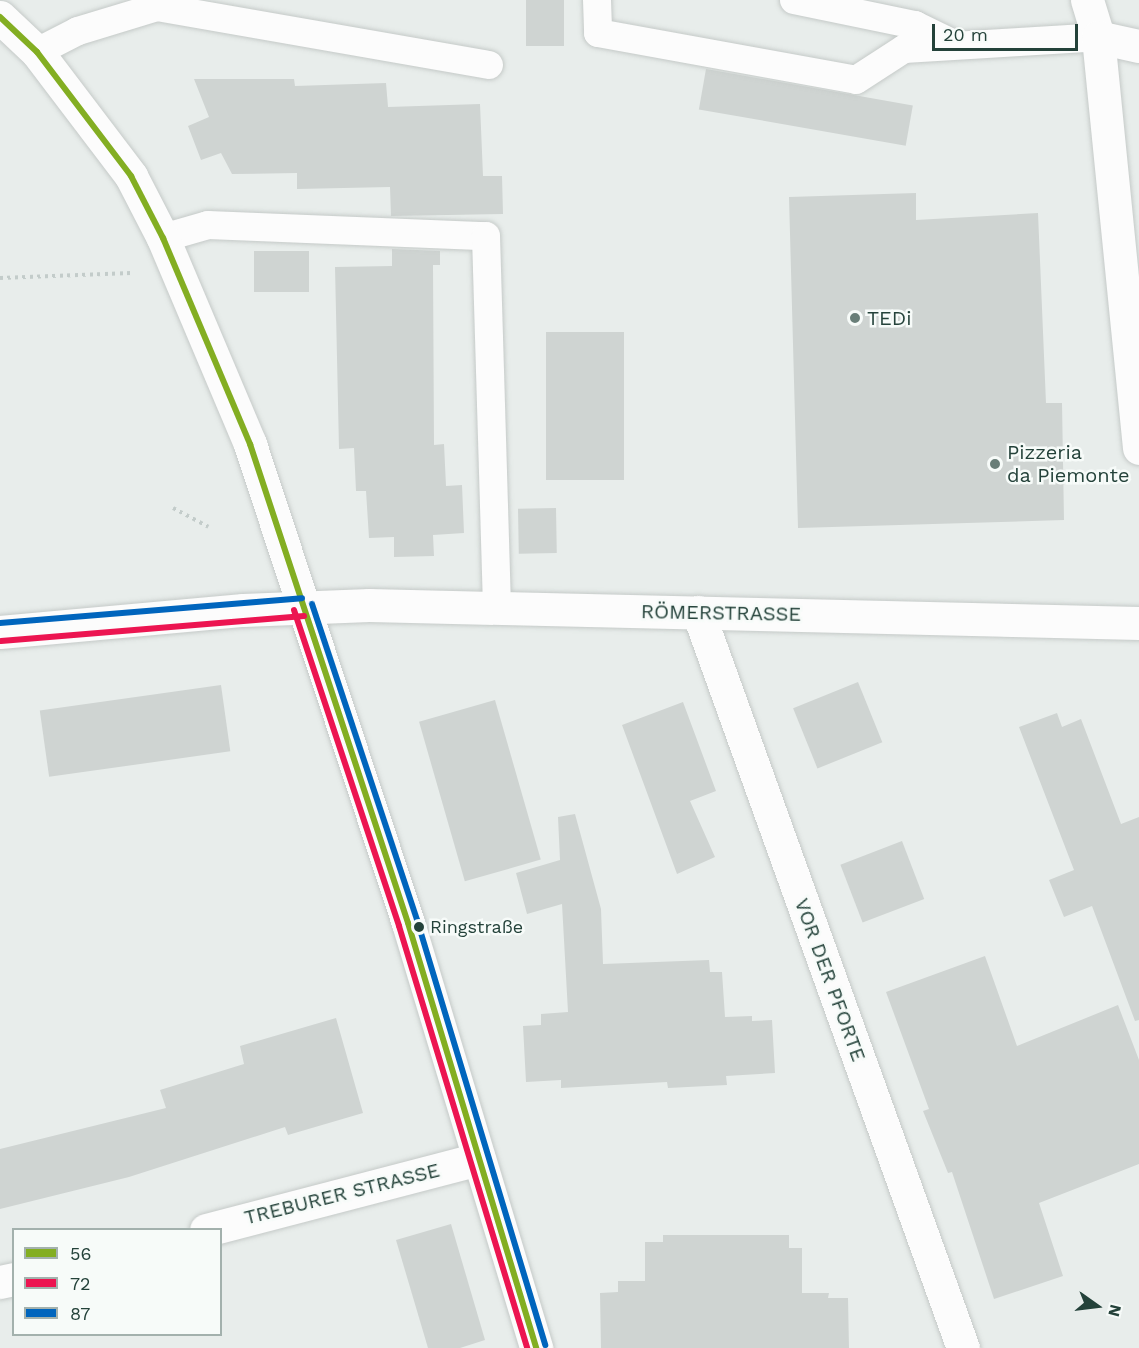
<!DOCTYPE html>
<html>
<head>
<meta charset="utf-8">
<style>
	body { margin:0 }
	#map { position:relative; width:1139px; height:1348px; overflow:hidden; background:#e8edeb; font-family:"Work Sans",sans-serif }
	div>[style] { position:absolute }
	.building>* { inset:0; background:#cfd4d2; transform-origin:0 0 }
	.path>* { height:4px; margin-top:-2px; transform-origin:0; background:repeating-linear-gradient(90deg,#c3ccca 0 3px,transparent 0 7.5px) }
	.roads { filter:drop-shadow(0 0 2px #c5cac8) drop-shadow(0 0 2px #c5cac8) }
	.lane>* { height:28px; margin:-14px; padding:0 14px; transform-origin:14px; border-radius:14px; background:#fcfcfc }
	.street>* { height:33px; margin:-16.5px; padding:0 16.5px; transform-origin:16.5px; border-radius:16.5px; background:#fcfcfc }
	.secondary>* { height:33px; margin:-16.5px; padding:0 16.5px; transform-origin:16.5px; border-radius:16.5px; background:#fcfcfc }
	.bus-1>* { height:6px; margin:-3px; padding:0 3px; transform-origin:3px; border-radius:3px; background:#83ae22 }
	.bus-2>* { height:6px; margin:-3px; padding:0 3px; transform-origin:3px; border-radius:3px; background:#ec1551 }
	.bus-3>* { height:6px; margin:-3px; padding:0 3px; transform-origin:3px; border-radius:3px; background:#0065bd }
	.dots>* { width:16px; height:16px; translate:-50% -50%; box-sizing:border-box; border:3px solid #f7fbf9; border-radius:50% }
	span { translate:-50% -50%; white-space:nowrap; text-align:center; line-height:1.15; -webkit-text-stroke:5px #f7fbf9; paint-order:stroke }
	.bus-label { font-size:18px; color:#24423a }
	.left { translate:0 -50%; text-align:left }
	.poi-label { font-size:20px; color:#24423a }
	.street-label { font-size:20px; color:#24423a }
	.legend { position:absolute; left:12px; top:1228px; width:210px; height:108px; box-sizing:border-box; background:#f7fbf9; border:2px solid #a3b1ad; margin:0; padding:8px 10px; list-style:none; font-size:18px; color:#24423a }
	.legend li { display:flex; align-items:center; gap:12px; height:30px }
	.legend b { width:30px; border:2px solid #a3b1ad }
	.north { position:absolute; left:1067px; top:1276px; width:60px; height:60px; -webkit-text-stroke:4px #f7fbf9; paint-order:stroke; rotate:104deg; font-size:16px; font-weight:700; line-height:24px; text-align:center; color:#24423a }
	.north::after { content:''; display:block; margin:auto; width:21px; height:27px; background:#24423a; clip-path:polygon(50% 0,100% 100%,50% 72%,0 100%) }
	.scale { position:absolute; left:932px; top:24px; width:146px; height:27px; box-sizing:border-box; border:3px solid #24423a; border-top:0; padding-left:8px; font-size:18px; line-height:21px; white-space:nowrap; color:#24423a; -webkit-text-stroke:4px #f7fbf9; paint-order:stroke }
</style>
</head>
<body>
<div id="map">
	<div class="building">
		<div style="left:526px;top:0;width:38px;height:46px"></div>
		<div style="left:706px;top:69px;width:210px;height:41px;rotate:10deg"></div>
		<div style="clip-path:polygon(194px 79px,294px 79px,295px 86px,386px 83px,388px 107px,480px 104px,483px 176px,502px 176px,503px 214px,391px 216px,390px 187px,297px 189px,297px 173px,232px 174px,221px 153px,201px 160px,188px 126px,209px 117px)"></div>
		<div style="clip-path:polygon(916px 193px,916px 220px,1038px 213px,1046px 403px,1062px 403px,1064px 520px,798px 528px,789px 197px)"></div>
		<div style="clip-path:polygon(392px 249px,440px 251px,440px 265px,433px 265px,434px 445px,444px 444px,446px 486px,462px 485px,464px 533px,433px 535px,434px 556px,394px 557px,394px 537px,369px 538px,366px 491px,356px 491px,354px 448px,339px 449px,335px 267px,392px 266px)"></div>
		<div style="left:254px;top:251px;width:55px;height:41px"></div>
		<div style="left:624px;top:332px;width:148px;height:78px;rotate:90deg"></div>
		<div style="left:556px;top:508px;width:45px;height:38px;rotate:89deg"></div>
		<div style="left:858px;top:682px;width:65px;height:70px;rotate:68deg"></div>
		<div style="left:221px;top:685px;width:67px;height:183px;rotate:82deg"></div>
		<div style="left:495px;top:700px;width:166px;height:79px;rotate:74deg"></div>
		<div style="clip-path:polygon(683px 702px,716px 791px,690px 801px,715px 857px,677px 874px,622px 725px)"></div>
		<div style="clip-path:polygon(1057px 713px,1062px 727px,1081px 719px,1121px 824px,1139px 817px,1139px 1020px,1135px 1021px,1092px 906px,1064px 917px,1049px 880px,1074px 870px,1019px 727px)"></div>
		<div style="clip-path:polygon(575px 814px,601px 909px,603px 964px,709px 960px,710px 972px,722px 972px,725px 1017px,752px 1016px,752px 1021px,772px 1020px,775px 1073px,726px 1076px,727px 1085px,668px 1088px,667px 1082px,561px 1088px,561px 1080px,526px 1082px,523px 1026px,541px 1025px,541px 1014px,568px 1012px,562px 904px,527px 914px,516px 873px,560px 860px,558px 817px)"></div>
		<div style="left:902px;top:841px;width:62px;height:66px;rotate:69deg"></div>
		<div style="clip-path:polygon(985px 956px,1017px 1046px,1118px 1005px,1139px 1060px,1139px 1164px,1039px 1203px,1063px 1276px,994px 1299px,952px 1172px,948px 1173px,923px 1111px,929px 1109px,886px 992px)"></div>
		<div style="clip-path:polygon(336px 1018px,363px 1113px,288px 1135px,285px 1127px,129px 1177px,0 1209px,0 1149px,166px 1108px,160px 1090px,244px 1064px,240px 1046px)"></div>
		<div style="clip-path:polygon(451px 1224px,485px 1340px,460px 1348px,428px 1348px,396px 1240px)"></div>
		<div style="clip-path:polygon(663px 1235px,789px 1235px,789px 1248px,802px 1248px,802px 1293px,829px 1293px,828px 1298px,848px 1298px,849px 1348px,601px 1348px,600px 1293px,618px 1292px,618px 1281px,645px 1281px,645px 1242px,663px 1242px)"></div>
	</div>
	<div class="path">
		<div style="left:0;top:278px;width:131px;rotate:-2.2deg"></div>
		<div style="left:173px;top:508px;width:40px;rotate:28deg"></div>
	</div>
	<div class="roads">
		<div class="lane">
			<div style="left:597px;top:0;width:33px;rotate:88deg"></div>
			<div style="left:598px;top:33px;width:262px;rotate:10.3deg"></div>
			<div style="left:856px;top:80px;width:57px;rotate:-32.9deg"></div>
			<div style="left:904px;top:49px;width:194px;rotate:-3.5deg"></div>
			<div style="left:794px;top:0;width:124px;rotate:11.7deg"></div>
			<div style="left:915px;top:25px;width:43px;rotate:26deg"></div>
			<div style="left:37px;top:52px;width:46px;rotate:-27.1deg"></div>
			<div style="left:78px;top:31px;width:83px;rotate:-16.9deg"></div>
			<div style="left:157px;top:7px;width:337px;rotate:9.9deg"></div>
			<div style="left:163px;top:238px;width:47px;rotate:-16.1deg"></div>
			<div style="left:208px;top:225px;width:278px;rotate:2.3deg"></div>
			<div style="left:486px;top:236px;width:371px;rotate:88.3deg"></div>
		</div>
		<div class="street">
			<div style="left:1087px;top:0;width:39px;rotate:73deg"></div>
			<div style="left:1098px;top:37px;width:413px;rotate:84.3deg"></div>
			<div style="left:1098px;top:37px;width:42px;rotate:12.4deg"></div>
			<div style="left:698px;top:612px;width:782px;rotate:70.2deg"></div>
			<div style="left:0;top:632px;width:244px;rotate:-5.2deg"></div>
			<div style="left:243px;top:610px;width:126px;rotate:-2.3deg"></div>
			<div style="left:369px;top:605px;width:770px;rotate:1.34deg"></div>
			<div style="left:206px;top:1230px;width:282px;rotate:-14.6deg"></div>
			<div style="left:0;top:1282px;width:14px;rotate:-12deg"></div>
		</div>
		<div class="secondary">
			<div style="left:0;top:17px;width:51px;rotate:43.4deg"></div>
			<div style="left:37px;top:52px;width:156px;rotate:52.8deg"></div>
			<div style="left:131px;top:176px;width:70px;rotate:62.7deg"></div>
			<div style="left:163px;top:238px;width:224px;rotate:67.1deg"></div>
			<div style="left:250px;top:444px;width:504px;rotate:71.74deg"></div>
			<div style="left:408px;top:923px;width:444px;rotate:73.2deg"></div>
		</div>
	</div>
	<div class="bus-1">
		<div style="left:0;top:17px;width:51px;rotate:43.4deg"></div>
		<div style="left:37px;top:52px;width:156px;rotate:52.8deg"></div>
		<div style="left:131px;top:176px;width:70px;rotate:62.7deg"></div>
		<div style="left:163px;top:238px;width:224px;rotate:67.1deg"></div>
		<div style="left:250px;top:444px;width:504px;rotate:71.74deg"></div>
		<div style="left:408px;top:923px;width:444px;rotate:73.2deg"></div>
	</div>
	<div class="bus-2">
		<div style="left:294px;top:610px;width:333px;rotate:71.6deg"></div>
		<div style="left:399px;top:926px;width:441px;rotate:73.1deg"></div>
		<div style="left:1px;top:641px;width:304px;rotate:-4.7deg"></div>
	</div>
	<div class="bus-3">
		<div style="left:312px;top:604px;width:333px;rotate:71.6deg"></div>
		<div style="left:417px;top:920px;width:444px;rotate:73.2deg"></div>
		<div style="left:0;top:623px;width:303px;rotate:-4.7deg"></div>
	</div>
	<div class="dots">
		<div style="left:855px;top:318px;background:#697e78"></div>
		<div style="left:995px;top:464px;background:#697e78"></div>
		<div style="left:419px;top:927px;background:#24423a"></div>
	</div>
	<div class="bus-label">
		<span class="left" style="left:430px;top:927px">Ringstraße</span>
	</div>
	<div class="poi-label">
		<span class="left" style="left:867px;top:318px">TEDi</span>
		<span class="left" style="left:1007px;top:464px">Pizzeria<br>da Piemonte</span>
	</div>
	<div class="street-label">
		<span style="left:721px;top:613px;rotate:1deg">RÖMERSTRASSE</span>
		<span style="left:830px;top:980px;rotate:70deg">VOR DER PFORTE</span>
		<span style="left:342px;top:1194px;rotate:-14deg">TREBURER STRASSE</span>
	</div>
	<ul class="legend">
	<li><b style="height:8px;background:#83ae22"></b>56</li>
	<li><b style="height:8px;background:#ec1551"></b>72</li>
	<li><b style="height:8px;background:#0065bd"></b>87</li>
	</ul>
	<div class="north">N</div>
	<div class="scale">20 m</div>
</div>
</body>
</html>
